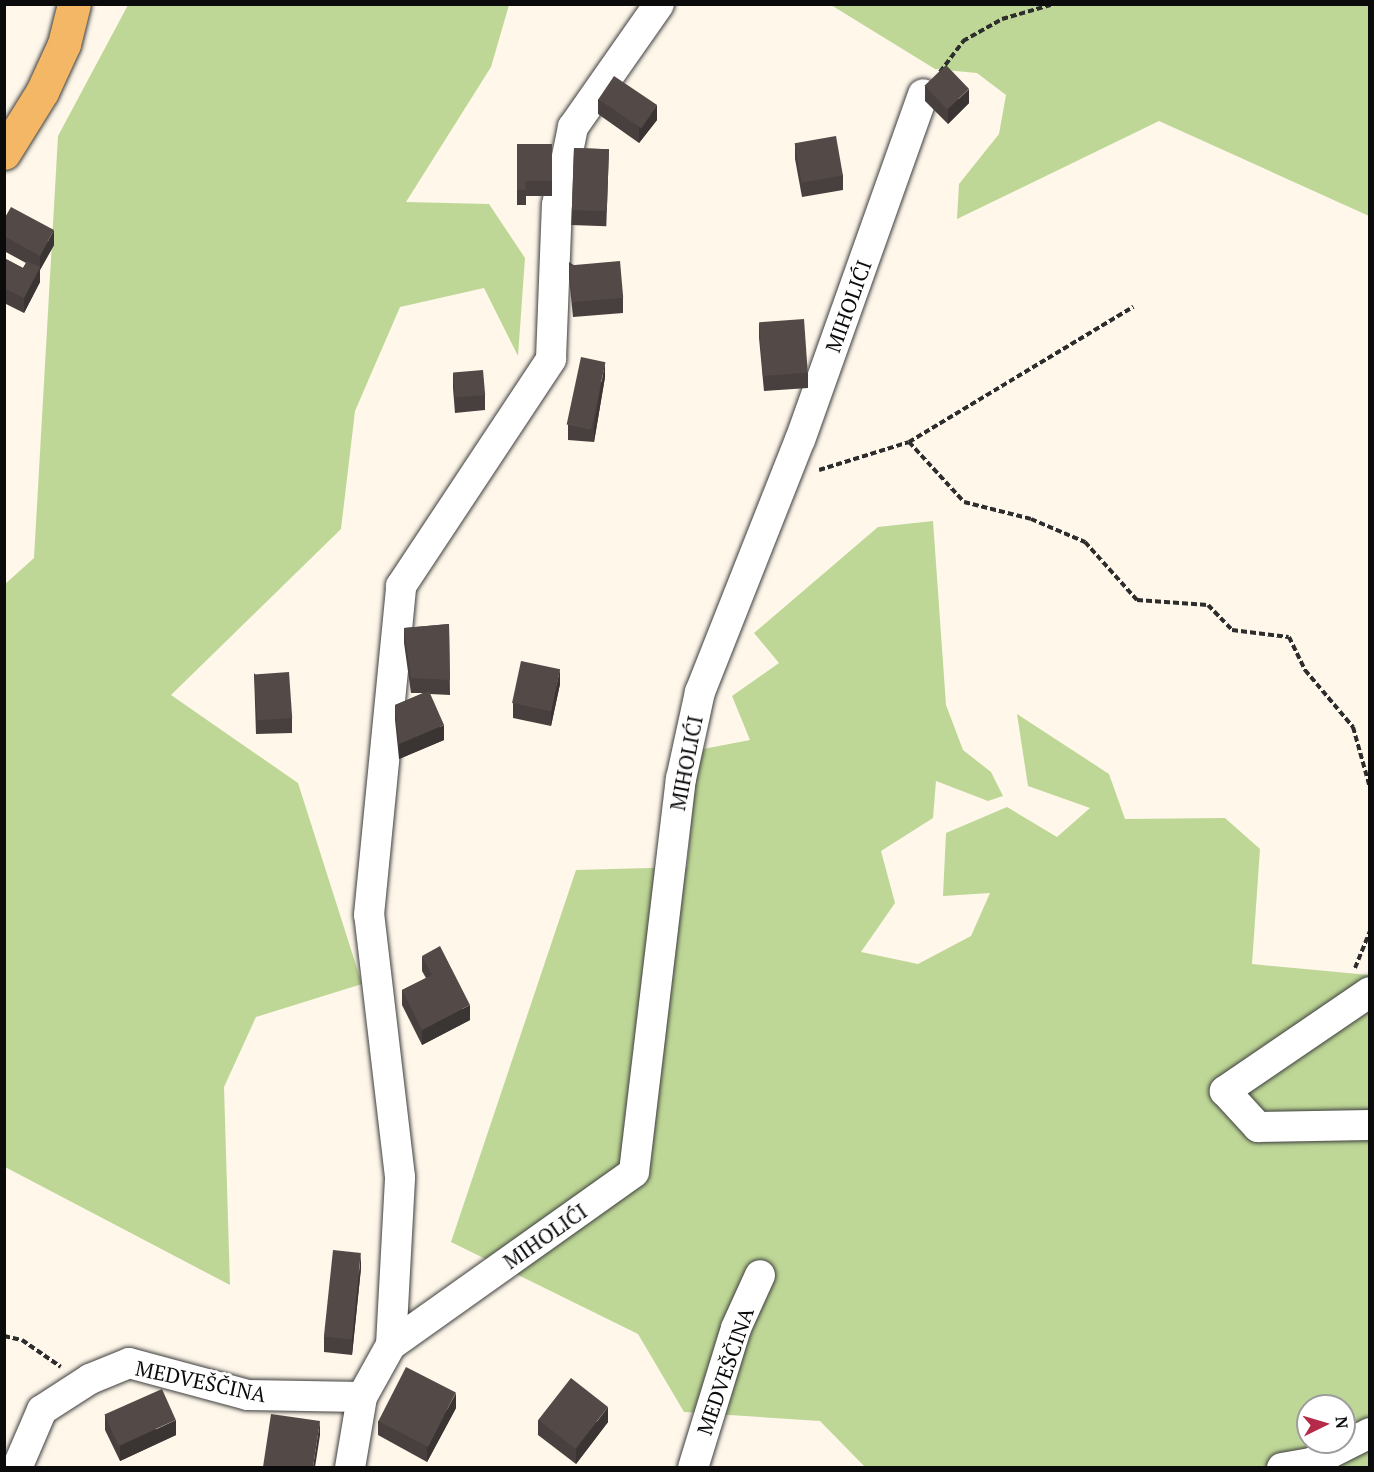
<!DOCTYPE html>
<html>
<head>
<meta charset="utf-8">
<style>
	body { margin:0 }
	#map { position:relative; width:1374px; height:1472px; overflow:hidden; background:#fef7ea; font-family:"PT Serif",serif }
	div>[style] { position:absolute }
	.forest>* { inset:0; background:#bed796 }
	.path>* { height:4px; margin-top:-2px; transform-origin:0; background:repeating-linear-gradient(90deg,#2d2d2d 0 6px,transparent 0 9px) }
	.roads { filter:drop-shadow(0 0 2px #3e3e3e) drop-shadow(0 0 2px #3e3e3e) }
	.minor>* { height:30px; margin:-15px; padding:0 15px; transform-origin:15px; border-radius:15px; background:#fff }
	.major>* { height:33px; margin:-16.5px; padding:0 16.5px; transform-origin:16.5px; border-radius:16.5px; background:#f3b765 }
	.wall>* { inset:0; background:#47403e; transform-origin:0 0 }
	.shaded-wall>* { inset:0; background:#3a3432 }
	.building>* { inset:0; background:#534a48; transform-origin:0 0 }
	span { translate:-50% -50%; white-space:nowrap; text-align:center; line-height:1.15; -webkit-text-stroke:6px #fff; paint-order:stroke }
	.street-label { font-size:21px; color:#0b0b0b }
	.frame { position:absolute; inset:0; border:6px solid #0b0b0b; pointer-events:none }
	.north { position:absolute; left:1296px; top:1394px; width:60px; height:60px; box-sizing:border-box; background:#fff; border:2px solid #9d9d9d; border-radius:50%; rotate:85deg; font-size:16px; font-weight:700; line-height:24px; text-align:center; color:#0b0b0b }
	.north::after { content:''; display:block; margin:auto; width:21px; height:27px; background:#b52949; clip-path:polygon(50% 0,100% 100%,50% 72%,0 100%) }
</style>
</head>
<body>
<div id="map">
	<div class="forest">
		<div style="clip-path:polygon(128px 5px,509px 5px,491px 67px,406px 202px,489px 204px,525px 258px,518px 356px,484px 288px,400px 307px,355px 411px,341px 529px,171px 695px,298px 783px,362px 984px,256px 1017px,224px 1087px,230px 1285px,5px 1167px,4px 585px,34px 558px,58px 136px)"></div>
		<div style="clip-path:polygon(831px 5px,1369px 5px,1369px 216px,1159px 121px,957px 219px,959px 184px,999px 134px,1006px 95px,977px 73px,935px 69px)"></div>
		<div style="clip-path:polygon(evenodd,933px 521px,946px 705px,963px 750px,991px 772px,1003px 796px,988px 801px,936px 781px,933px 818px,881px 851px,895px 903px,861px 952px,918px 964px,971px 936px,990px 893px,943px 896px,946px 833px,1007px 807px,1057px 837px,1090px 808px,1028px 786px,1017px 714px,1109px 774px,1125px 819px,1225px 818px,1260px 849px,1252px 964px,1369px 975px,1369px 1467px,865px 1467px,820px 1421px,684px 1412px,638px 1334px,451px 1242px,576px 870px,687px 867px,698px 750px,750px 740px,732px 696px,779px 663px,754px 633px,878px 527px,933px 521px,1308px 1406px,1344px 1406px,1344px 1442px,1308px 1442px,1308px 1406px)"></div>
	</div>
	<div class="path">
		<div style="left:940px;top:72px;width:39px;rotate:-53deg"></div>
		<div style="left:963px;top:41px;width:45px;rotate:-29.4deg"></div>
		<div style="left:1002px;top:19px;width:54px;rotate:-16.1deg"></div>
		<div style="left:909px;top:442px;width:81px;rotate:47.5deg"></div>
		<div style="left:964px;top:502px;width:69px;rotate:14.2deg"></div>
		<div style="left:1031px;top:519px;width:59px;rotate:23.1deg"></div>
		<div style="left:1085px;top:542px;width:78px;rotate:48.1deg"></div>
		<div style="left:1137px;top:600px;width:71px;rotate:4deg"></div>
		<div style="left:1208px;top:605px;width:35px;rotate:46deg"></div>
		<div style="left:1232px;top:630px;width:57px;rotate:7deg"></div>
		<div style="left:1289px;top:637px;width:37px;rotate:64deg"></div>
		<div style="left:1305px;top:670px;width:75px;rotate:49.9deg"></div>
		<div style="left:1353px;top:727px;width:63px;rotate:74.4deg"></div>
		<div style="left:819px;top:470px;width:94px;rotate:-17.3deg"></div>
		<div style="left:909px;top:442px;width:262px;rotate:-31.1deg"></div>
		<div style="left:1355px;top:968px;width:40px;rotate:-68deg"></div>
		<div style="left:4px;top:1336px;width:18px;rotate:13deg"></div>
		<div style="left:22px;top:1340px;width:47px;rotate:34.7deg"></div>
	</div>
	<div class="roads">
		<div class="minor">
			<div style="left:1370px;top:992px;width:176px;rotate:145.7deg"></div>
			<div style="left:1225px;top:1091px;width:49px;rotate:47.5deg"></div>
			<div style="left:1258px;top:1127px;width:112px;rotate:-1deg"></div>
			<div style="left:391px;top:1345px;width:168px;rotate:-86.9deg"></div>
			<div style="left:400px;top:1177px;width:264px;rotate:-96.7deg"></div>
			<div style="left:369px;top:915px;width:331px;rotate:-84.4deg"></div>
			<div style="left:401px;top:586px;width:272px;rotate:-56.5deg"></div>
			<div style="left:551px;top:359px;width:154px;rotate:-87.8deg"></div>
			<div style="left:557px;top:205px;width:80px;rotate:-78.4deg"></div>
			<div style="left:573px;top:127px;width:150px;rotate:-55deg"></div>
			<div style="left:17px;top:1468px;width:63px;rotate:-66.7deg"></div>
			<div style="left:42px;top:1410px;width:57px;rotate:-32.9deg"></div>
			<div style="left:90px;top:1379px;width:42px;rotate:-22.3deg"></div>
			<div style="left:129px;top:1363px;width:123px;rotate:15.1deg"></div>
			<div style="left:248px;top:1395px;width:114px;rotate:1deg"></div>
			<div style="left:350px;top:1468px;width:72px;rotate:-80.4deg"></div>
			<div style="left:362px;top:1397px;width:60px;rotate:-60.9deg"></div>
			<div style="left:391px;top:1345px;width:298px;rotate:-35.4deg"></div>
			<div style="left:634px;top:1172px;width:396px;rotate:-83.2deg"></div>
			<div style="left:681px;top:779px;width:89px;rotate:-77.7deg"></div>
			<div style="left:700px;top:692px;width:271px;rotate:-68.4deg"></div>
			<div style="left:800px;top:440px;width:367px;rotate:-70.4deg"></div>
			<div style="left:693px;top:1468px;width:146px;rotate:-72.9deg"></div>
			<div style="left:736px;top:1328px;width:58px;rotate:-65.6deg"></div>
			<div style="left:1282px;top:1468px;width:29px;rotate:-10deg"></div>
			<div style="left:1311px;top:1463px;width:66px;rotate:-27deg"></div>
		</div>
		<div class="major">
			<div style="left:4px;top:153px;width:72px;rotate:-58.1deg"></div>
			<div style="left:42px;top:92px;width:53px;rotate:-65.4deg"></div>
			<div style="left:64px;top:44px;width:41px;rotate:-76deg"></div>
		</div>
	</div>
	<div class="wall">
		<div style="clip-path:polygon(925px 86px,969px 103px,948px 124px,925px 101px)"></div>
		<div style="clip-path:polygon(598px 99px,657px 120px,639px 143px,598px 114px)"></div>
		<div style="clip-path:polygon(517px 144px,552px 144px,552px 196px,526px 196px,526px 205px,517px 205px)"></div>
		<div style="clip-path:polygon(795px 144px,843px 175px,843px 190px,802px 197px,795px 159px)"></div>
		<div style="left:574px;top:148px;width:35px;height:77px;rotate:2deg"></div>
		<div style="clip-path:polygon(4px 219px,54px 245px,40px 270px,40px 282px,24px 313px,4px 303px,4px 258px,23px 268px,26px 263px,4px 251px)"></div>
		<div style="clip-path:polygon(569px 262px,623px 298px,623px 313px,573px 317px,569px 277px)"></div>
		<div style="clip-path:polygon(759px 323px,808px 373px,808px 388px,764px 391px,759px 338px)"></div>
		<div style="clip-path:polygon(453px 373px,485px 395px,485px 410px,455px 413px,453px 388px)"></div>
		<div style="clip-path:polygon(605px 377px,594px 442px,568px 440px,568px 425px)"></div>
		<div style="clip-path:polygon(449px 624px,450px 695px,430px 694px,444px 740px,399px 759px,395px 720px,395px 705px,423px 693px,411px 693px,404px 643px,404px 628px)"></div>
		<div style="clip-path:polygon(254px 673px,292px 718px,292px 733px,256px 734px)"></div>
		<div style="clip-path:polygon(560px 684px,551px 726px,513px 718px,513px 703px)"></div>
		<div style="clip-path:polygon(422px 956px,470px 1020px,422px 1045px,402px 1005px,402px 990px,426px 978px,422px 971px)"></div>
		<div style="clip-path:polygon(361px 1268px,352px 1355px,324px 1352px,324px 1337px)"></div>
		<div style="clip-path:polygon(456px 1408px,427px 1462px,378px 1435px,378px 1421px)"></div>
		<div style="clip-path:polygon(105px 1415px,176px 1435px,120px 1461px,105px 1430px)"></div>
		<div style="clip-path:polygon(538px 1420px,608px 1422px,576px 1464px,538px 1435px)"></div>
	</div>
	<div class="shaded-wall">
		<div style="clip-path:polygon(969px 89px,969px 103px,948px 124px,948px 109px)"></div>
		<div style="clip-path:polygon(657px 105px,657px 120px,639px 143px,639px 128px)"></div>
		<div style="clip-path:polygon(54px 230px,54px 245px,40px 270px,40px 282px,24px 313px,24px 298px,40px 269px,40px 256px)"></div>
		<div style="clip-path:polygon(605px 362px,605px 377px,594px 442px,594px 427px)"></div>
		<div style="clip-path:polygon(560px 669px,560px 684px,551px 726px,551px 711px)"></div>
		<div style="clip-path:polygon(444px 725px,444px 740px,399px 759px,399px 744px)"></div>
		<div style="clip-path:polygon(470px 1005px,470px 1020px,422px 1045px,422px 1030px)"></div>
		<div style="clip-path:polygon(361px 1253px,361px 1268px,352px 1355px,352px 1340px)"></div>
		<div style="clip-path:polygon(456px 1393px,456px 1408px,427px 1462px,427px 1447px)"></div>
		<div style="clip-path:polygon(608px 1407px,608px 1422px,576px 1464px,576px 1449px)"></div>
		<div style="clip-path:polygon(176px 1420px,176px 1435px,120px 1461px,120px 1446px)"></div>
		<div style="clip-path:polygon(320px 1421px,320px 1435px,315px 1467px,313px 1467px)"></div>
	</div>
	<div class="building">
		<div style="left:946px;top:65px;width:33px;height:30px;rotate:46deg"></div>
		<div style="left:614px;top:76px;width:52px;height:28px;rotate:34deg"></div>
		<div style="left:836px;top:136px;width:40px;height:42px;rotate:80deg"></div>
		<div style="clip-path:polygon(517px 144px,552px 144px,552px 181px,525px 181px,526px 190px,517px 190px)"></div>
		<div style="left:574px;top:148px;width:35px;height:62px;rotate:2deg"></div>
		<div style="clip-path:polygon(11px 207px,54px 230px,40px 256px,4px 236px,4px 219px)"></div>
		<div style="clip-path:polygon(4px 258px,23px 268px,27px 261px,40px 267px,24px 298px,4px 288px)"></div>
		<div style="left:620px;top:261px;width:37px;height:51px;rotate:85deg"></div>
		<div style="left:804px;top:319px;width:54px;height:45px;rotate:86deg"></div>
		<div style="left:581px;top:357px;width:25px;height:69px;rotate:12deg"></div>
		<div style="left:483px;top:370px;width:25px;height:30px;rotate:85deg"></div>
		<div style="clip-path:polygon(449px 624px,450px 680px,411px 678px,404px 628px)"></div>
		<div style="left:521px;top:661px;width:40px;height:43px;rotate:12deg"></div>
		<div style="left:289px;top:672px;width:46px;height:35px;rotate:86deg"></div>
		<div style="clip-path:polygon(429px 691px,444px 725px,399px 744px,395px 705px)"></div>
		<div style="clip-path:polygon(440px 946px,470px 1005px,422px 1030px,402px 990px,432px 975px,422px 956px)"></div>
		<div style="left:333px;top:1250px;width:28px;height:87px;rotate:6deg"></div>
		<div style="left:406px;top:1367px;width:56px;height:61px;rotate:27deg"></div>
		<div style="left:571px;top:1378px;width:47px;height:53px;rotate:38deg"></div>
		<div style="left:162px;top:1389px;width:34px;height:63px;rotate:66deg"></div>
		<div style="clip-path:polygon(271px 1414px,320px 1421px,313px 1467px,263px 1467px)"></div>
	</div>
	<div class="street-label">
		<span style="left:848px;top:306px;rotate:-70deg">MIHOLIĆI</span>
		<span style="left:686px;top:763px;rotate:-79deg">MIHOLIĆI</span>
		<span style="left:545px;top:1236px;rotate:-35deg">MIHOLIĆI</span>
		<span style="left:725px;top:1371px;rotate:-71deg">MEDVEŠČINA</span>
		<span style="left:201px;top:1381px;rotate:12deg">MEDVEŠČINA</span>
	</div>
	<div class="frame"></div>
	<div class="north">N</div>
</div>
</body>
</html>
